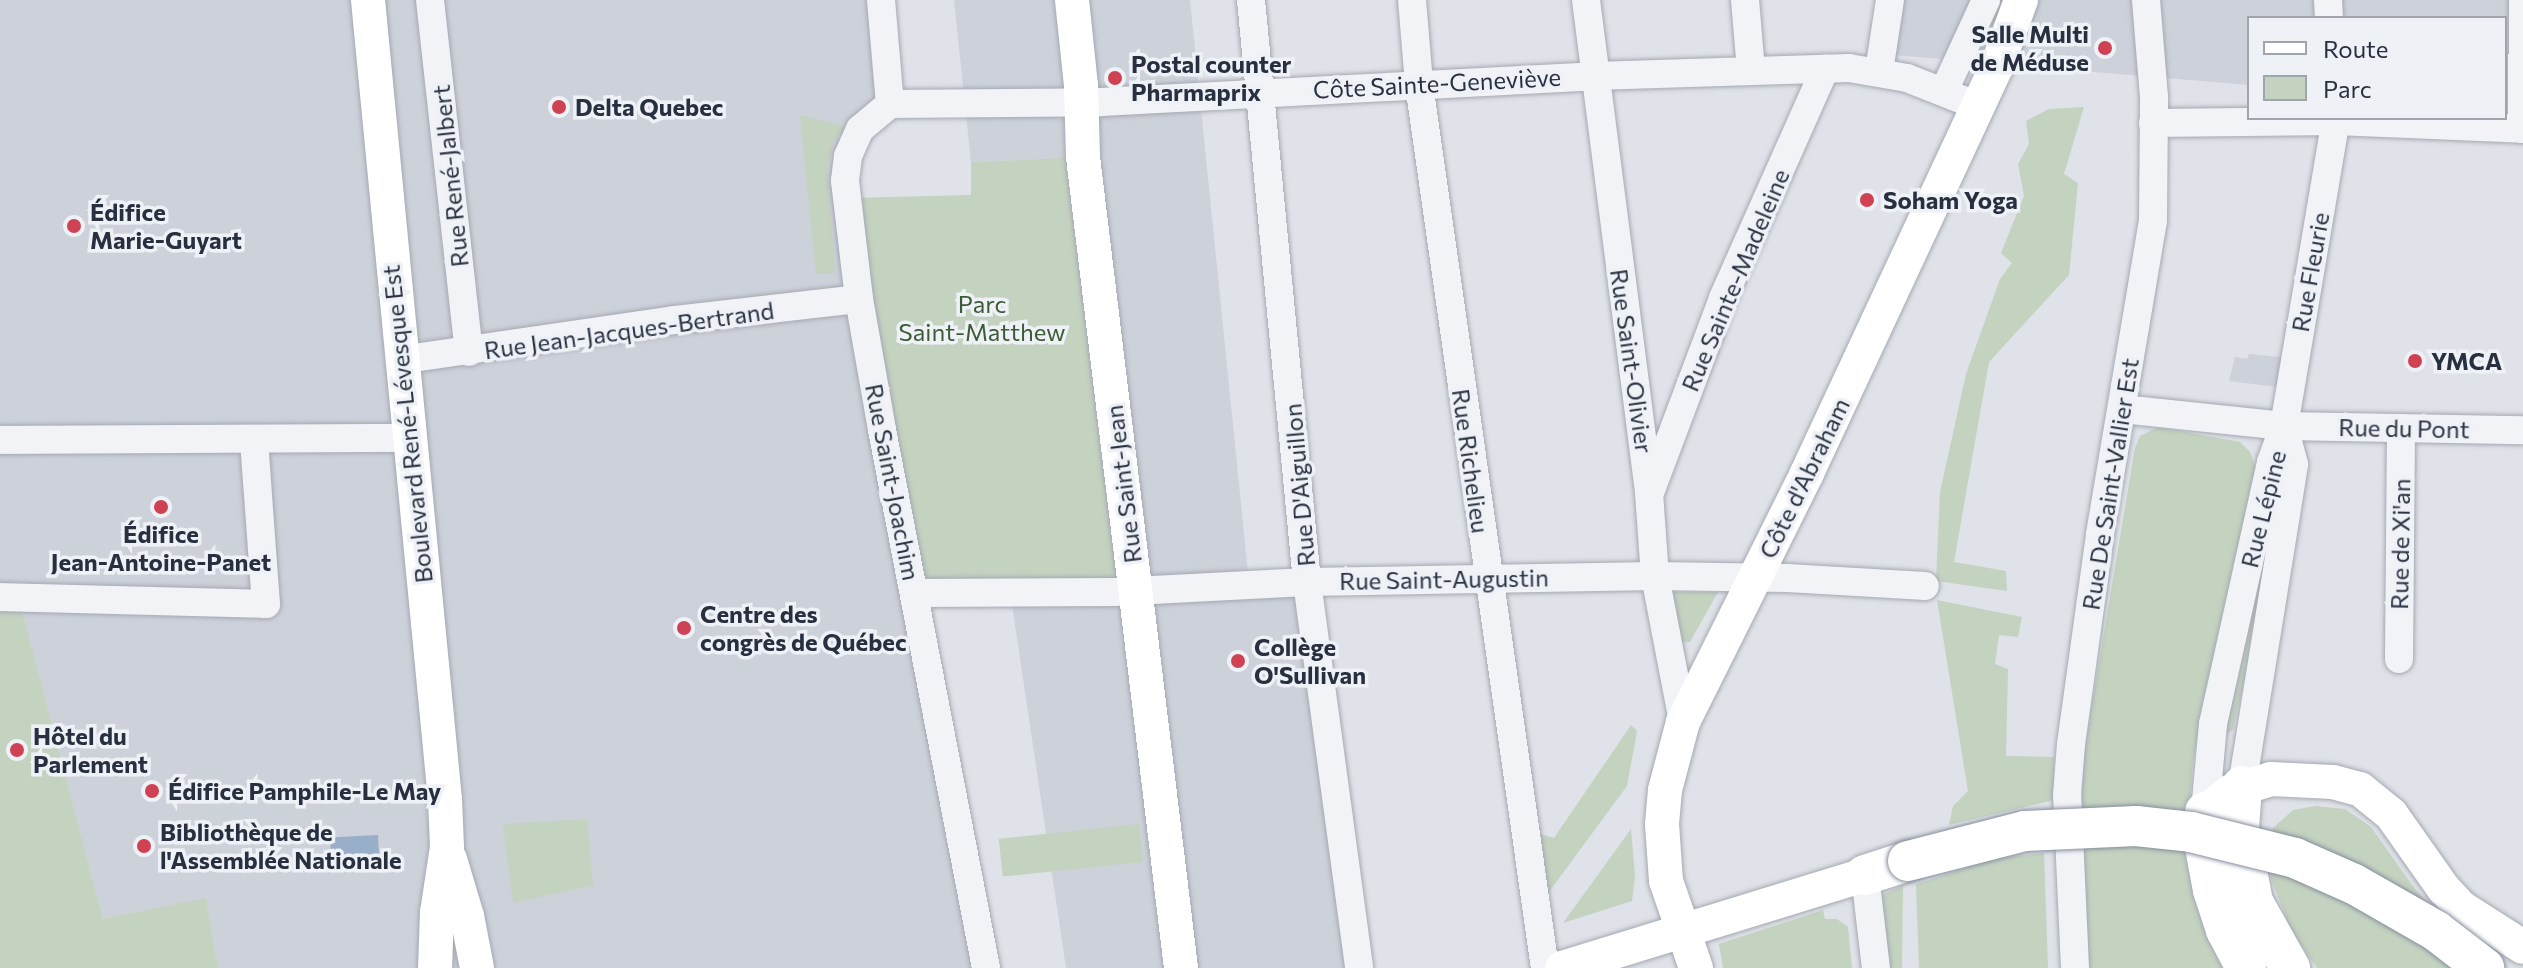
<!DOCTYPE html>
<html>
<head>
<meta charset="utf-8">
<style>
	body { margin:0 }
	#map { position:relative; width:2523px; height:968px; overflow:hidden; background:#dfe2e8; font-family:Commissioner,sans-serif }
	div>[style] { position:absolute }
	.built>* { inset:0; background:#cdd1da }
	.green>* { inset:0; background:#c4d2c0; transform-origin:0 0 }
	.water>* { inset:0; background:#99afc9; transform-origin:0 0 }
	.roads { filter:drop-shadow(0 0 2px #a4a9b2) drop-shadow(0 0 2px #a4a9b2) }
	.minor>* { height:28px; margin:-14px; padding:0 14px; transform-origin:14px; border-radius:14px; background:#f2f3f7 }
	.major>* { height:34px; margin:-17px; padding:0 17px; transform-origin:17px; border-radius:17px; background:#fff }
	.highway>* { height:40px; margin:-20px; padding:0 20px; transform-origin:20px; border-radius:20px; background:#fff }
	.bridges { filter:drop-shadow(0 0 2px #868f9f) drop-shadow(0 0 2px #868f9f) }
	.highway-bridge>* { height:40px; margin:-20px; padding:0 20px; transform-origin:20px; border-radius:20px; background:#fff }
	.dots>* { width:22px; height:22px; translate:-50% -50%; box-sizing:border-box; border:4px solid #eef1f6; border-radius:50% }
	span { translate:-50% -50%; white-space:nowrap; text-align:center; line-height:1.15; -webkit-text-stroke:7px #eef1f6; paint-order:stroke }
	.poi-label { font-size:24px; color:#283040; font-weight:700 }
	.right { translate:-100% -50%; text-align:right }
	.left { translate:0 -50%; text-align:left }
	.street-label { font-size:24px; color:#283040 }
	.park-label { font-size:24px; color:#3b5b35 }
	.legend { position:absolute; left:2247px; top:16px; width:260px; height:104px; box-sizing:border-box; background:#eef1f6; border:2px solid #9fa4ad; margin:0; padding:10px 14px; list-style:none; font-size:24px; color:#283040 }
	.legend li { display:flex; align-items:center; gap:16px; height:40px }
	.legend b { width:40px; border:2px solid #9fa4ad }
</style>
</head>
<body>
<div id="map">
	<div class="built">
		<div style="clip-path:polygon(0 0,881px 0,890px 104px,848px 156px,986px 968px,218px 968px,206px 899px,103px 919px,19px 598px,0 597px)"></div>
		<div style="clip-path:polygon(954px 0,1190px 0,1249px 583px,1307px 582px,1360px 968px,1066px 968px,1010px 591px,1083px 157px,971px 162px)"></div>
		<div style="clip-path:polygon(1879px 0,2523px 0,2523px 108px,2505px 107px,2505px 18px,2249px 18px,2249px 85px,1882px 54px)"></div>
		<div style="clip-path:polygon(2249px 354px,2282px 357px,2277px 387px,2229px 381px,2235px 357px,2247px 359px)"></div>
	</div>
	<div class="green">
		<div style="clip-path:polygon(2084px 107px,2064px 174px,2078px 183px,2069px 275px,1989px 362px,1954px 562px,2006px 571px,2007px 591px,1936px 581px,1940px 492px,1966px 374px,2000px 279px,2012px 263px,2001px 253px,2024px 196px,2018px 164px,2029px 144px,2026px 121px,2049px 109px)"></div>
		<div style="clip-path:polygon(800px 115px,845px 126px,834px 142px,827px 167px,835px 271px,831px 274px,816px 274px)"></div>
		<div style="clip-path:polygon(1083px 157px,1136px 590px,914px 593px,848px 198px,971px 195px,971px 162px)"></div>
		<div style="clip-path:polygon(2158px 427px,2240px 442px,2250px 452px,2257px 471px,2218px 636px,2193px 761px,2190px 799px,2193px 856px,2226px 968px,2087px 968px,2081px 781px,2088px 728px,2135px 448px,2140px 436px)"></div>
		<div style="clip-path:polygon(2283px 460px,2255px 633px,2233px 730px,2227px 734px,2223px 730px)"></div>
		<div style="clip-path:polygon(1670px 592px,1718px 592px,1690px 642px,1682px 642px)"></div>
		<div style="clip-path:polygon(0 597px,19px 598px,103px 919px,206px 898px,218px 968px,0 968px)"></div>
		<div style="clip-path:polygon(1937px 600px,2022px 617px,2018px 637px,1999px 635px,1995px 664px,2008px 669px,2006px 756px,2054px 757px,2054px 800px,1949px 825px,1953px 806px,1968px 791px)"></div>
		<div style="clip-path:polygon(1631px 725px,1637px 731px,1627px 786px,1546px 896px,1534px 832px,1554px 838px)"></div>
		<div style="clip-path:polygon(2315px 806px,2345px 809px,2371px 827px,2412px 885px,2452px 932px,2498px 968px,2317px 968px,2291px 931px,2271px 878px,2273px 828px,2293px 810px)"></div>
		<div style="clip-path:polygon(587px 819px,593px 885px,513px 903px,503px 824px)"></div>
		<div style="left:1139px;top:824px;width:38px;height:141px;rotate:84deg"></div>
		<div style="clip-path:polygon(1631px 829px,1635px 876px,1632px 901px,1563px 923px)"></div>
		<div style="clip-path:polygon(2044px 853px,2048px 968px,1919px 968px,1916px 884px,1998px 858px)"></div>
		<div style="clip-path:polygon(1903px 885px,1902px 968px,1887px 968px,1878px 897px)"></div>
		<div style="clip-path:polygon(1823px 910px,1825px 919px,1837px 919px,1848px 927px,1852px 968px,1723px 968px,1719px 944px)"></div>
	</div>
	<div class="water">
		<div style="left:378px;top:835px;width:19px;height:48px;rotate:87deg"></div>
	</div>
	<div class="roads">
		<div class="minor">
			<div style="left:430px;top:0;width:354px;rotate:83.7deg"></div>
			<div style="left:881px;top:0;width:104px;rotate:85.1deg"></div>
			<div style="left:1251px;top:0;width:585px;rotate:84.5deg"></div>
			<div style="left:1307px;top:582px;width:389px;rotate:82.3deg"></div>
			<div style="left:1412px;top:0;width:84px;rotate:85.2deg"></div>
			<div style="left:1419px;top:84px;width:893px;rotate:81.89deg"></div>
			<div style="left:1586px;top:0;width:497px;rotate:82.7deg"></div>
			<div style="left:1649px;top:493px;width:83px;rotate:85.9deg"></div>
			<div style="left:1655px;top:576px;width:149px;rotate:79.1deg"></div>
			<div style="left:1745px;top:0;width:70px;rotate:85.1deg"></div>
			<div style="left:2328px;top:0;width:18px;rotate:87deg"></div>
			<div style="left:1879px;top:71px;width:72px;rotate:-81.2deg"></div>
			<div style="left:1944px;top:91px;width:100px;rotate:-65.2deg"></div>
			<div style="left:890px;top:104px;width:211px;rotate:-0.5deg"></div>
			<div style="left:1101px;top:102px;width:494px;rotate:-3deg"></div>
			<div style="left:1594px;top:76px;width:255px;rotate:-1.8deg"></div>
			<div style="left:1849px;top:68px;width:59px;rotate:9.8deg"></div>
			<div style="left:1907px;top:78px;width:76px;rotate:21.5deg"></div>
			<div style="left:890px;top:104px;width:39px;rotate:140deg"></div>
			<div style="left:860px;top:129px;width:30px;rotate:114deg"></div>
			<div style="left:848px;top:156px;width:25px;rotate:97deg"></div>
			<div style="left:845px;top:181px;width:119px;rotate:83.2deg"></div>
			<div style="left:859px;top:299px;width:133px;rotate:80deg"></div>
			<div style="left:882px;top:430px;width:548px;rotate:79.06deg"></div>
			<div style="left:2153px;top:123px;width:183px;rotate:-0.6deg"></div>
			<div style="left:2336px;top:121px;width:187px;rotate:2.4deg"></div>
			<div style="left:2522px;top:129px;width:129px;rotate:-89.6deg"></div>
			<div style="left:400px;top:360px;width:277px;rotate:-8.3deg"></div>
			<div style="left:674px;top:320px;width:186px;rotate:-6.5deg"></div>
			<div style="left:2122px;top:409px;width:163px;rotate:6deg"></div>
			<div style="left:2284px;top:426px;width:239px;rotate:1deg"></div>
			<div style="left:0;top:440px;width:408px;rotate:-0.3deg"></div>
			<div style="left:1651px;top:490px;width:205px;rotate:-69.4deg"></div>
			<div style="left:1723px;top:298px;width:251px;rotate:-66deg"></div>
			<div style="left:914px;top:593px;width:200px;rotate:-0.3deg"></div>
			<div style="left:1114px;top:592px;width:193px;rotate:-3deg"></div>
			<div style="left:1307px;top:582px;width:348px;rotate:-1deg"></div>
			<div style="left:1655px;top:576px;width:132px;rotate:0.9deg"></div>
			<div style="left:1787px;top:578px;width:138px;rotate:3.3deg"></div>
			<div style="left:0;top:597px;width:266px;rotate:1.5deg"></div>
			<div style="left:266px;top:604px;width:165px;rotate:-94.2deg"></div>
			<div style="left:2399px;top:659px;width:231px;rotate:-89.5deg"></div>
			<div style="left:2242px;top:786px;width:326px;rotate:-80.8deg"></div>
			<div style="left:2294px;top:464px;width:39px;rotate:-105deg"></div>
			<div style="left:2205px;top:812px;width:88px;rotate:-84.8deg"></div>
			<div style="left:2213px;top:724px;width:268px;rotate:-77.5deg"></div>
			<div style="left:2271px;top:462px;width:38px;rotate:-70deg"></div>
			<div style="left:2284px;top:426px;width:312px;rotate:-80.4deg"></div>
			<div style="left:1865px;top:875px;width:94px;rotate:83.3deg"></div>
			<div style="left:2075px;top:968px;width:173px;rotate:-92.6deg"></div>
			<div style="left:2067px;top:795px;width:51px;rotate:-85.5deg"></div>
			<div style="left:2071px;top:744px;width:212px;rotate:-82.1deg"></div>
			<div style="left:2100px;top:534px;width:317px;rotate:-80.4deg"></div>
			<div style="left:2153px;top:221px;width:124px;rotate:-89.5deg"></div>
			<div style="left:2154px;top:97px;width:97px;rotate:-94.7deg"></div>
		</div>
		<div class="major">
			<div style="left:368px;top:0;width:803px;rotate:84.5deg"></div>
			<div style="left:445px;top:799px;width:48px;rotate:87.6deg"></div>
			<div style="left:447px;top:847px;width:66px;rotate:98.7deg"></div>
			<div style="left:437px;top:912px;width:56px;rotate:92deg"></div>
			<div style="left:1072px;top:0;width:85px;rotate:84deg"></div>
			<div style="left:1081px;top:85px;width:72px;rotate:88.4deg"></div>
			<div style="left:1083px;top:157px;width:817px;rotate:83.11deg"></div>
			<div style="left:2205px;top:812px;width:32px;rotate:-39deg"></div>
			<div style="left:2230px;top:792px;width:43px;rotate:-17.6deg"></div>
			<div style="left:2271px;top:779px;width:62px;rotate:2.8deg"></div>
			<div style="left:2333px;top:782px;width:28px;rotate:15deg"></div>
			<div style="left:2360px;top:789px;width:40px;rotate:39deg"></div>
			<div style="left:2391px;top:814px;width:92px;rotate:54.8deg"></div>
			<div style="left:2444px;top:889px;width:26px;rotate:47deg"></div>
			<div style="left:2462px;top:908px;width:72px;rotate:32.6deg"></div>
			<div style="left:450px;top:859px;width:59px;rotate:73.4deg"></div>
			<div style="left:467px;top:916px;width:53px;rotate:79.1deg"></div>
			<div style="left:1562px;top:968px;width:317px;rotate:-17.1deg"></div>
			<div style="left:1696px;top:968px;width:92px;rotate:-109deg"></div>
			<div style="left:1666px;top:881px;width:57px;rotate:-94deg"></div>
			<div style="left:1662px;top:824px;width:34px;rotate:-85deg"></div>
			<div style="left:1665px;top:790px;width:70px;rotate:-75.2deg"></div>
			<div style="left:1683px;top:722px;width:278px;rotate:-63.5deg"></div>
			<div style="left:1807px;top:473px;width:449px;rotate:-65deg"></div>
			<div style="left:1997px;top:66px;width:70px;rotate:-70deg"></div>
		</div>
		<div class="highway">
			<div style="left:2242px;top:786px;width:43px;rotate:94deg"></div>
			<div style="left:2239px;top:829px;width:74px;rotate:79.1deg"></div>
			<div style="left:2253px;top:902px;width:76px;rotate:60.7deg"></div>
			<div style="left:2205px;top:812px;width:35px;rotate:90deg"></div>
			<div style="left:2205px;top:847px;width:44px;rotate:79.5deg"></div>
			<div style="left:2213px;top:890px;width:42px;rotate:72deg"></div>
			<div style="left:2226px;top:930px;width:43px;rotate:62.2deg"></div>
			<div style="left:1865px;top:875px;width:45px;rotate:-18deg"></div>
		</div>
	</div>
	<div class="bridges">
		<div class="highway-bridge">
			<div style="left:1908px;top:861px;width:121px;rotate:-14.4deg"></div>
			<div style="left:2025px;top:831px;width:111px;rotate:-2.6deg"></div>
			<div style="left:2136px;top:826px;width:55px;rotate:6.2deg"></div>
			<div style="left:2191px;top:832px;width:107px;rotate:14deg"></div>
			<div style="left:2295px;top:858px;width:64px;rotate:23.8deg"></div>
			<div style="left:2354px;top:884px;width:95px;rotate:29.8deg"></div>
			<div style="left:2436px;top:931px;width:61px;rotate:37.6deg"></div>
		</div>
	</div>
	<div class="dots">
		<div style="left:2105px;top:48px;background:#cf4253"></div>
		<div style="left:1115px;top:78px;background:#cf4253"></div>
		<div style="left:559px;top:107px;background:#cf4253"></div>
		<div style="left:1867px;top:200px;background:#cf4253"></div>
		<div style="left:74px;top:226px;background:#cf4253"></div>
		<div style="left:2415px;top:361px;background:#cf4253"></div>
		<div style="left:161px;top:507px;background:#cf4253"></div>
		<div style="left:684px;top:628px;background:#cf4253"></div>
		<div style="left:1238px;top:661px;background:#cf4253"></div>
		<div style="left:17px;top:750px;background:#cf4253"></div>
		<div style="left:152px;top:791px;background:#cf4253"></div>
		<div style="left:144px;top:846px;background:#cf4253"></div>
	</div>
	<div class="poi-label">
		<span class="right" style="left:2089px;top:48px">Salle Multi<br>de Méduse</span>
		<span class="left" style="left:1131px;top:78px">Postal counter<br>Pharmaprix</span>
		<span class="left" style="left:575px;top:107px">Delta Quebec</span>
		<span class="left" style="left:1883px;top:200px">Soham Yoga</span>
		<span class="left" style="left:90px;top:226px">Édifice<br>Marie-Guyart</span>
		<span class="left" style="left:2431px;top:361px">YMCA</span>
		<span style="left:161px;top:548px">Édifice<br>Jean-Antoine-Panet</span>
		<span class="left" style="left:700px;top:628px">Centre des<br>congrès de Québec</span>
		<span class="left" style="left:1254px;top:661px">Collège<br>O'Sullivan</span>
		<span class="left" style="left:33px;top:750px">Hôtel du<br>Parlement</span>
		<span class="left" style="left:168px;top:791px">Édifice Pamphile-Le May</span>
		<span class="left" style="left:160px;top:846px">Bibliothèque de<br>l'Assemblée Nationale</span>
	</div>
	<div class="street-label">
		<span style="left:1437px;top:83px;rotate:-3deg">Côte Sainte-Geneviève</span>
		<span style="left:450px;top:176px;rotate:-96deg">Rue René-Jalbert</span>
		<span style="left:2310px;top:272px;rotate:-80deg">Rue Fleurie</span>
		<span style="left:1735px;top:280px;rotate:-67deg">Rue Sainte-Madeleine</span>
		<span style="left:629px;top:330px;rotate:-8deg">Rue Jean-Jacques-Bertrand</span>
		<span style="left:1632px;top:361px;rotate:82deg">Rue Saint-Olivier</span>
		<span style="left:407px;top:424px;rotate:-96deg">Boulevard René-Lévesque Est</span>
		<span style="left:2404px;top:428px;rotate:1deg">Rue du Pont</span>
		<span style="left:1471px;top:461px;rotate:82deg">Rue Richelieu</span>
		<span style="left:1804px;top:478px;rotate:-64deg">Côte d'Abraham</span>
		<span style="left:893px;top:482px;rotate:79deg">Rue Saint-Joachim</span>
		<span style="left:1123px;top:484px;rotate:-97deg">Rue Saint-Jean</span>
		<span style="left:2110px;top:484px;rotate:-81deg">Rue De Saint-Vallier Est</span>
		<span style="left:1299px;top:485px;rotate:-95deg">Rue D'Aiguillon</span>
		<span style="left:2263px;top:509px;rotate:-76deg">Rue Lépine</span>
		<span style="left:2400px;top:544px;rotate:-89deg">Rue de Xi'an</span>
		<span style="left:1444px;top:579px;rotate:-1deg">Rue Saint-Augustin</span>
	</div>
	<div class="park-label">
		<span style="left:982px;top:318px">Parc<br>Saint-Matthew</span>
	</div>
	<ul class="legend">
	<li><b style="height:10px;background:#fff"></b>Route</li>
	<li><b style="height:22px;background:#c4d2c0"></b>Parc</li>
	</ul>
</div>
</body>
</html>
